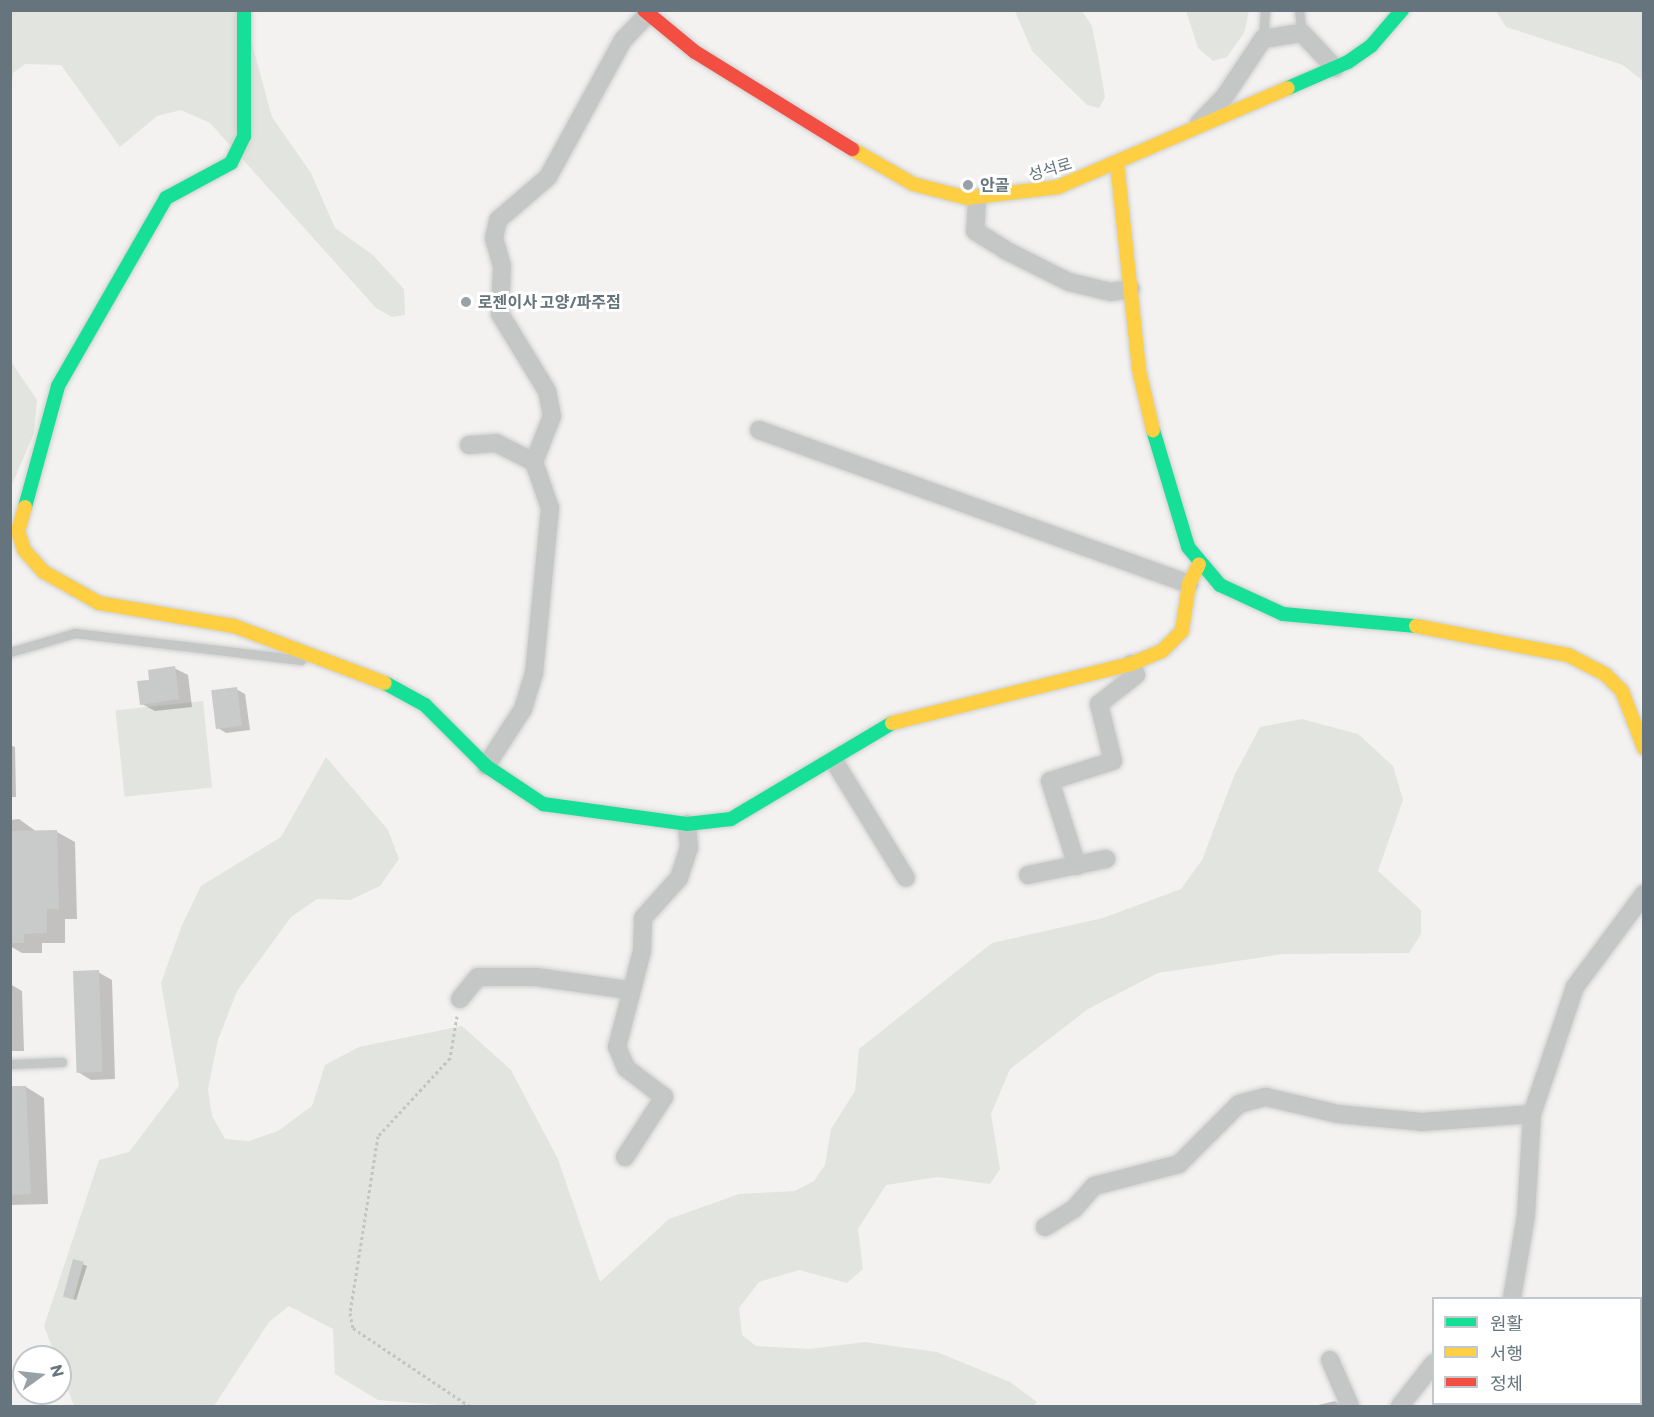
<!DOCTYPE html>
<html>
<head>
<meta charset="utf-8">
<style>
	body { margin:0 }
	#map { position:relative; width:1654px; height:1417px; overflow:hidden; background:#f3f2f1; font-family:Commissioner,"Noto Sans KR",sans-serif }
	div>[style] { position:absolute }
	.green>* { inset:0; background:#e2e4df; transform-origin:0 0 }
	.shadow>* { inset:0; background:#0003 }
	.building>* { inset:0; background:#c9caca; transform-origin:0 0 }
	.path>* { height:3px; margin-top:-1.5px; transform-origin:0; background:repeating-linear-gradient(90deg,#c3c4c4 0 3px,transparent 0 6px) }
	.roads { filter:drop-shadow(0 0 2px #cfcfcf) drop-shadow(0 0 2px #cfcfcf) }
	.lane>* { height:9px; margin:-4.5px; padding:0 4.5px; transform-origin:4.5px; border-radius:4.5px; background:#c5c6c6 }
	.street>* { height:18px; margin:-9px; padding:0 9px; transform-origin:9px; border-radius:9px; background:#c5c6c6 }
	.fast>* { height:14px; margin:-7px; padding:0 7px; transform-origin:7px; border-radius:7px; background:#16e098 }
	.slow>* { height:14px; margin:-7px; padding:0 7px; transform-origin:7px; border-radius:7px; background:#ffcf43 }
	.jam>* { height:14px; margin:-7px; padding:0 7px; transform-origin:7px; border-radius:7px; background:#f24e42 }
	.dots>* { width:16px; height:16px; translate:-50% -50%; box-sizing:border-box; border:3px solid #fff; border-radius:50% }
	span { translate:-50% -50%; white-space:nowrap; text-align:center; line-height:1.15; -webkit-text-stroke:6px #fff; paint-order:stroke }
	.street-label { font-size:16px; color:#66757d }
	.poi-label { font-size:16px; color:#66757d; font-weight:700 }
	.left { translate:0 -50%; text-align:left }
	.frame { position:absolute; inset:0; border:12px solid #66757d; pointer-events:none }
	.legend { position:absolute; left:1432px; top:1297px; width:210px; height:108px; box-sizing:border-box; background:#fff; border:2px solid #c2c8cb; margin:0; padding:8px 10px; list-style:none; font-size:18px; color:#66757d }
	.legend li { display:flex; align-items:center; gap:12px; height:30px }
	.legend b { width:30px; border:2px solid #c2c8cb }
	.north { position:absolute; left:12px; top:1345px; width:60px; height:60px; box-sizing:border-box; background:#fff; border:2px solid #c2c8cb; border-radius:50%; rotate:75deg; font-size:16px; font-weight:700; line-height:24px; text-align:center; color:#66757d }
	.north::after { content:''; display:block; margin:auto; width:21px; height:27px; background:#97a1a6; clip-path:polygon(50% 0,100% 100%,50% 72%,0 100%) }
</style>
</head>
<body>
<div id="map">
	<div class="green">
		<div style="clip-path:polygon(11px 11px,243px 11px,272px 117px,311px 173px,335px 228px,373px 255px,404px 289px,405px 315px,392px 317px,376px 308px,210px 123px,181px 110px,157px 116px,120px 147px,61px 65px,25px 64px,13px 73px,11px 94px)"></div>
		<div style="clip-path:polygon(1015px 11px,1082px 11px,1092px 26px,1099px 62px,1105px 97px,1099px 108px,1087px 105px,1032px 51px)"></div>
		<div style="clip-path:polygon(1186px 11px,1186px 10px,1249px 11px,1244px 33px,1227px 57px,1213px 61px,1198px 48px)"></div>
		<div style="clip-path:polygon(1496px 11px,1643px 11px,1643px 81px,1623px 65px,1506px 27px)"></div>
		<div style="clip-path:polygon(10px 360px,37px 400px,34px 433px,11px 487px)"></div>
		<div style="left:203px;top:701px;width:87px;height:88px;rotate:84deg"></div>
		<div style="clip-path:polygon(1302px 719px,1358px 734px,1393px 766px,1403px 800px,1378px 871px,1421px 910px,1421px 934px,1409px 953px,1283px 954px,1158px 973px,1088px 1009px,1010px 1069px,991px 1114px,1000px 1169px,990px 1184px,938px 1177px,886px 1185px,858px 1229px,863px 1269px,847px 1283px,799px 1270px,759px 1282px,739px 1308px,742px 1335px,756px 1346px,809px 1349px,865px 1342px,937px 1352px,1010px 1382px,1037px 1402px,1033px 1406px,453px 1406px,378px 1400px,335px 1374px,333px 1329px,289px 1306px,269px 1322px,214px 1406px,74px 1406px,44px 1326px,99px 1160px,129px 1152px,179px 1086px,161px 983px,182px 925px,201px 886px,281px 837px,326px 757px,388px 830px,399px 859px,380px 886px,350px 900px,317px 899px,291px 917px,237px 991px,218px 1040px,208px 1089px,212px 1116px,225px 1139px,249px 1141px,278px 1131px,312px 1106px,325px 1065px,359px 1047px,462px 1026px,511px 1070px,558px 1159px,600px 1282px,669px 1219px,739px 1194px,795px 1191px,814px 1181px,825px 1165px,831px 1129px,855px 1091px,859px 1049px,992px 943px,1103px 918px,1181px 889px,1202px 860px,1234px 776px,1260px 727px)"></div>
	</div>
	<div class="shadow">
		<div style="clip-path:polygon(174px 668px,188px 675px,192px 707px,155px 711px,142px 704px)"></div>
		<div style="clip-path:polygon(236px 689px,245px 694px,250px 730px,226px 733px,218px 728px)"></div>
		<div style="clip-path:polygon(10px 745px,15px 747px,16px 797px,10px 797px)"></div>
		<div style="clip-path:polygon(19px 819px,37px 832px,57px 832px,75px 842px,77px 919px,65px 919px,65px 943px,42px 943px,42px 953px,22px 953px,10px 946px,10px 820px)"></div>
		<div style="clip-path:polygon(98px 972px,112px 980px,115px 1079px,91px 1080px,78px 1072px)"></div>
		<div style="clip-path:polygon(10px 984px,22px 991px,24px 1051px,10px 1051px)"></div>
		<div style="clip-path:polygon(26px 1087px,44px 1098px,48px 1204px,10px 1205px,10px 1088px)"></div>
		<div style="clip-path:polygon(74px 1261px,87px 1266px,76px 1300px,67px 1297px)"></div>
		<div style="clip-path:polygon(1335px 1401px,1344px 1406px,1314px 1406px)"></div>
	</div>
	<div class="building">
		<div style="clip-path:polygon(175px 666px,179px 699px,140px 705px,137px 681px,149px 680px,148px 670px)"></div>
		<div style="left:237px;top:687px;width:39px;height:26px;rotate:83deg"></div>
		<div style="clip-path:polygon(57px 830px,59px 909px,47px 909px,47px 933px,24px 934px,24px 943px,10px 943px,10px 831px)"></div>
		<div style="left:99px;top:970px;width:102px;height:26px;rotate:88deg"></div>
		<div style="clip-path:polygon(10px 1086px,26px 1086px,31px 1194px,10px 1195px)"></div>
		<div style="left:73px;top:1259px;width:11px;height:39px;rotate:15deg"></div>
	</div>
	<div class="path">
		<div style="left:457px;top:1016px;width:43px;rotate:99.5deg"></div>
		<div style="left:450px;top:1058px;width:106px;rotate:132.7deg"></div>
		<div style="left:378px;top:1136px;width:179px;rotate:99deg"></div>
		<div style="left:350px;top:1313px;width:15px;rotate:79deg"></div>
		<div style="left:353px;top:1328px;width:140px;rotate:33.9deg"></div>
	</div>
	<div class="roads">
		<div class="lane">
			<div style="left:1299px;top:10px;width:23px;rotate:83deg"></div>
			<div style="left:1263px;top:39px;width:29px;rotate:-86deg"></div>
			<div style="left:10px;top:652px;width:68px;rotate:-16.3deg"></div>
			<div style="left:75px;top:633px;width:228px;rotate:6.8deg"></div>
			<div style="left:10px;top:1064px;width:52px;rotate:-2.2deg"></div>
		</div>
		<div class="street">
			<div style="left:1199px;top:123px;width:37px;rotate:-46deg"></div>
			<div style="left:1225px;top:96px;width:69px;rotate:-56.3deg"></div>
			<div style="left:1263px;top:39px;width:39px;rotate:-9deg"></div>
			<div style="left:1302px;top:33px;width:48px;rotate:46.7deg"></div>
			<div style="left:977px;top:198px;width:33px;rotate:93deg"></div>
			<div style="left:975px;top:231px;width:40px;rotate:32deg"></div>
			<div style="left:1009px;top:252px;width:67px;rotate:26.6deg"></div>
			<div style="left:1069px;top:282px;width:43px;rotate:13.4deg"></div>
			<div style="left:1111px;top:292px;width:20px;rotate:-9deg"></div>
			<div style="left:759px;top:430px;width:457px;rotate:19.7deg"></div>
			<div style="left:469px;top:445px;width:27px;rotate:-4deg"></div>
			<div style="left:496px;top:443px;width:42px;rotate:26.6deg"></div>
			<div style="left:834px;top:761px;width:137px;rotate:58.4deg"></div>
			<div style="left:486px;top:766px;width:68px;rotate:-57deg"></div>
			<div style="left:523px;top:709px;width:37px;rotate:-73deg"></div>
			<div style="left:534px;top:674px;width:167px;rotate:-84.5deg"></div>
			<div style="left:550px;top:508px;width:49px;rotate:-109.2deg"></div>
			<div style="left:534px;top:462px;width:49px;rotate:-68.6deg"></div>
			<div style="left:552px;top:416px;width:25px;rotate:-101deg"></div>
			<div style="left:547px;top:391px;width:90px;rotate:-121.4deg"></div>
			<div style="left:500px;top:314px;width:48px;rotate:-87.6deg"></div>
			<div style="left:502px;top:266px;width:29px;rotate:-106deg"></div>
			<div style="left:494px;top:238px;width:18px;rotate:-77deg"></div>
			<div style="left:498px;top:220px;width:66px;rotate:-40.7deg"></div>
			<div style="left:548px;top:177px;width:156px;rotate:-61.3deg"></div>
			<div style="left:623px;top:40px;width:36px;rotate:-46deg"></div>
			<div style="left:1077px;top:866px;width:89px;rotate:-107.6deg"></div>
			<div style="left:1050px;top:781px;width:66px;rotate:-17.6deg"></div>
			<div style="left:1113px;top:761px;width:59px;rotate:-103.8deg"></div>
			<div style="left:1099px;top:704px;width:47px;rotate:-38.1deg"></div>
			<div style="left:1136px;top:675px;width:12px;rotate:-114deg"></div>
			<div style="left:1028px;top:875px;width:80px;rotate:-11.6deg"></div>
			<div style="left:460px;top:999px;width:28px;rotate:-51deg"></div>
			<div style="left:478px;top:977px;width:58px"></div>
			<div style="left:536px;top:977px;width:94px;rotate:8deg"></div>
			<div style="left:625px;top:1157px;width:72px;rotate:-57deg"></div>
			<div style="left:664px;top:1097px;width:48px;rotate:-142.7deg"></div>
			<div style="left:626px;top:1068px;width:23px;rotate:-113deg"></div>
			<div style="left:617px;top:1047px;width:99px;rotate:-75.4deg"></div>
			<div style="left:642px;top:951px;width:33px;rotate:-88deg"></div>
			<div style="left:643px;top:918px;width:54px;rotate:-48deg"></div>
			<div style="left:679px;top:878px;width:32px;rotate:-72deg"></div>
			<div style="left:689px;top:848px;width:24px;rotate:-95deg"></div>
			<div style="left:1045px;top:1227px;width:34px;rotate:-32deg"></div>
			<div style="left:1074px;top:1209px;width:30px;rotate:-49deg"></div>
			<div style="left:1094px;top:1186px;width:88px;rotate:-14.5deg"></div>
			<div style="left:1179px;top:1164px;width:85px;rotate:-45deg"></div>
			<div style="left:1239px;top:1104px;width:28px;rotate:-15deg"></div>
			<div style="left:1266px;top:1097px;width:74px;rotate:13.3deg"></div>
			<div style="left:1338px;top:1114px;width:84px;rotate:5.4deg"></div>
			<div style="left:1422px;top:1122px;width:110px;rotate:-4.2deg"></div>
			<div style="left:1512px;top:1298px;width:84px;rotate:-80.4deg"></div>
			<div style="left:1526px;top:1215px;width:101px;rotate:-86.6deg"></div>
			<div style="left:1532px;top:1114px;width:134px;rotate:-71.3deg"></div>
			<div style="left:1575px;top:987px;width:116px;rotate:-53.4deg"></div>
			<div style="left:1330px;top:1360px;width:50px;rotate:66.5deg"></div>
			<div style="left:1509px;top:1404px;width:2px;rotate:90deg"></div>
			<div style="left:1400px;top:1406px;width:55px;rotate:-51.7deg"></div>
		</div>
		<div class="fast">
			<div style="left:1288px;top:88px;width:65px;rotate:-23.4deg"></div>
			<div style="left:1348px;top:62px;width:28px;rotate:-35deg"></div>
			<div style="left:1371px;top:46px;width:48px;rotate:-49.3deg"></div>
			<div style="left:1153px;top:430px;width:122px;rotate:73.3deg"></div>
			<div style="left:1188px;top:547px;width:50px;rotate:49.9deg"></div>
			<div style="left:1220px;top:585px;width:69px;rotate:24.7deg"></div>
			<div style="left:1283px;top:614px;width:134px;rotate:5.2deg"></div>
			<div style="left:25px;top:507px;width:125px;rotate:-74.7deg"></div>
			<div style="left:58px;top:386px;width:217px;rotate:-60.1deg"></div>
			<div style="left:166px;top:198px;width:74px;rotate:-28.3deg"></div>
			<div style="left:231px;top:163px;width:30px;rotate:-64deg"></div>
			<div style="left:244px;top:136px;width:126px;rotate:-90deg"></div>
			<div style="left:385px;top:683px;width:46px;rotate:28.8deg"></div>
			<div style="left:425px;top:705px;width:86px;rotate:45deg"></div>
			<div style="left:486px;top:766px;width:69px;rotate:33.7deg"></div>
			<div style="left:543px;top:804px;width:145px;rotate:7.9deg"></div>
			<div style="left:687px;top:824px;width:44px;rotate:-6.5deg"></div>
			<div style="left:731px;top:819px;width:187px;rotate:-30.8deg"></div>
		</div>
		<div class="slow">
			<div style="left:852px;top:149px;width:70px;rotate:29.8deg"></div>
			<div style="left:913px;top:184px;width:56px;rotate:14.5deg"></div>
			<div style="left:967px;top:198px;width:92px;rotate:-6.9deg"></div>
			<div style="left:1058px;top:187px;width:250px;rotate:-23.3deg"></div>
			<div style="left:1117px;top:163px;width:208px;rotate:83.9deg"></div>
			<div style="left:1139px;top:370px;width:62px;rotate:76.9deg"></div>
			<div style="left:25px;top:507px;width:25px;rotate:106deg"></div>
			<div style="left:18px;top:531px;width:20px;rotate:72deg"></div>
			<div style="left:24px;top:550px;width:30px;rotate:48deg"></div>
			<div style="left:44px;top:572px;width:63px;rotate:29.4deg"></div>
			<div style="left:99px;top:603px;width:137px;rotate:9.7deg"></div>
			<div style="left:234px;top:626px;width:161px;rotate:20.7deg"></div>
			<div style="left:1416px;top:626px;width:155px;rotate:10.8deg"></div>
			<div style="left:1568px;top:655px;width:42px;rotate:27.2deg"></div>
			<div style="left:1605px;top:674px;width:24px;rotate:45deg"></div>
			<div style="left:1622px;top:691px;width:61px;rotate:68.9deg"></div>
			<div style="left:892px;top:723px;width:246px;rotate:-13.9deg"></div>
			<div style="left:1131px;top:664px;width:34px;rotate:-23deg"></div>
			<div style="left:1162px;top:651px;width:28px;rotate:-45deg"></div>
			<div style="left:1182px;top:631px;width:48px;rotate:-81.5deg"></div>
			<div style="left:1189px;top:584px;width:22px;rotate:-63deg"></div>
		</div>
		<div class="jam">
			<div style="left:644px;top:10px;width:66px;rotate:39.5deg"></div>
			<div style="left:695px;top:52px;width:185px;rotate:31.7deg"></div>
		</div>
	</div>
	<div class="dots">
		<div style="left:968px;top:185px;background:#97a1a6"></div>
		<div style="left:466px;top:302px;background:#97a1a6"></div>
	</div>
	<div class="street-label">
		<span style="left:1050px;top:169px;rotate:-16deg">성석로</span>
	</div>
	<div class="poi-label">
		<span class="left" style="left:980px;top:185px">안골</span>
		<span class="left" style="left:478px;top:302px">로젠이사 고양/파주점</span>
	</div>
	<div class="frame"></div>
	<ul class="legend">
	<li><b style="height:8px;background:#16e098"></b>원활</li>
	<li><b style="height:8px;background:#ffcf43"></b>서행</li>
	<li><b style="height:8px;background:#f24e42"></b>정체</li>
	</ul>
	<div class="north">N</div>
</div>
</body>
</html>
